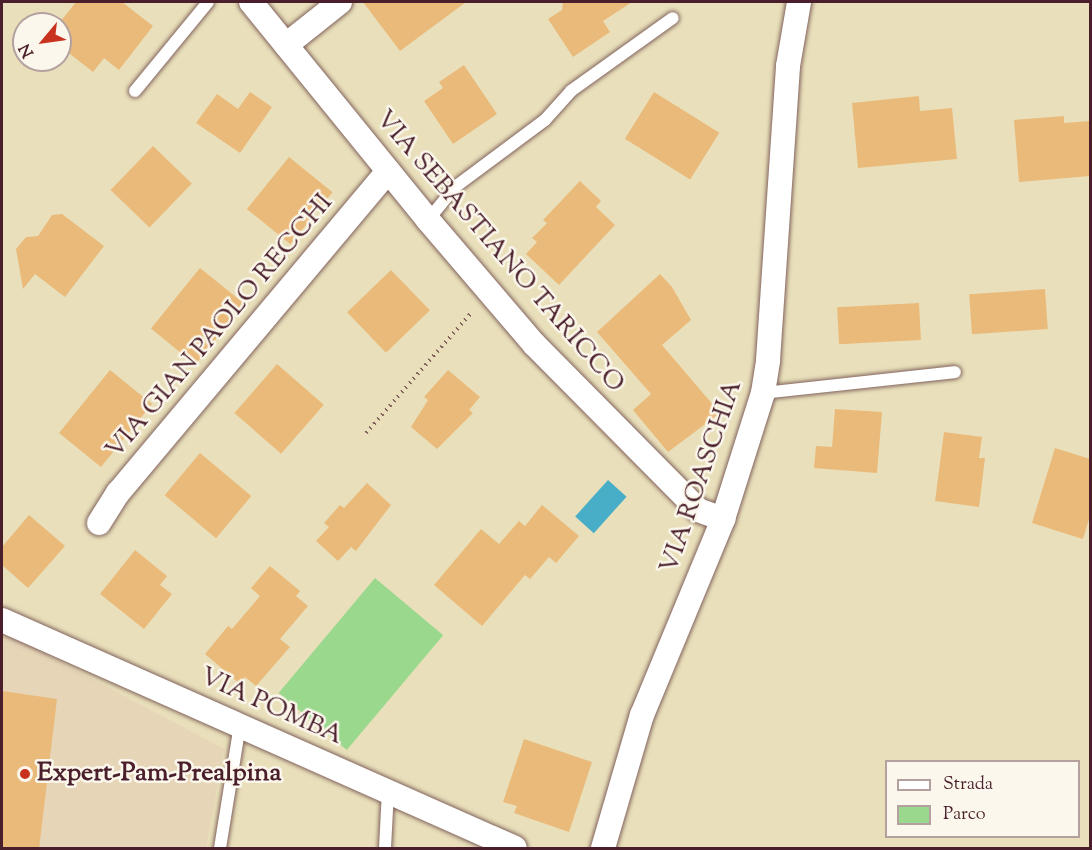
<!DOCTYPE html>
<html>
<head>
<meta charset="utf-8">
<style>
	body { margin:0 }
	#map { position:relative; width:1092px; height:850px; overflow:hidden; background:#e9e0bb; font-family:"Sorts Mill Goudy",serif }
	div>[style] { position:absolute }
	.built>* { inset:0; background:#e6d5b7 }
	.green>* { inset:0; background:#9ad88d; transform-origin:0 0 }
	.water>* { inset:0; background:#48aec7; transform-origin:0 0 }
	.building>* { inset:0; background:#eaba7a; transform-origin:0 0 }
	.path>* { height:4px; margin-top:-2px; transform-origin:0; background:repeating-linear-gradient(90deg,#82635d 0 1.5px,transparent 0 6px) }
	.roads { filter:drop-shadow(0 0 2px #82635d) drop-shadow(0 0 2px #82635d) }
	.lane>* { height:12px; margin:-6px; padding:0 6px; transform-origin:6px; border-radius:6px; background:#fff }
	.street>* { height:24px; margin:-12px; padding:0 12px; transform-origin:12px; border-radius:12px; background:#fff }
	.dots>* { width:16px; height:16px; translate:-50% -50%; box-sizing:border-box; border:3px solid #fbf7ec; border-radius:50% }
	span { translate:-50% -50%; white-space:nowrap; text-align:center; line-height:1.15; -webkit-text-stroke:5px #fbf7ec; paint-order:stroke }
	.street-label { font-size:26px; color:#4a1f2b }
	.poi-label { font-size:26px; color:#4a1f2b; font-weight:700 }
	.left { translate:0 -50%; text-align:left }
	.frame { position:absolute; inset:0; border:3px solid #4a1f2b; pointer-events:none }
	.legend { position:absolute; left:885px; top:760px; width:195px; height:78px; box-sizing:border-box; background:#fbf7ec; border:2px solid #b4a19f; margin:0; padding:8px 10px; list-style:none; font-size:18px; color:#4a1f2b }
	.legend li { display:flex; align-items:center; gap:12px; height:30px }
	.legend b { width:30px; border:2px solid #b4a19f }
	.north { position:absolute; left:12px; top:12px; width:60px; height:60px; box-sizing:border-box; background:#fbf7ec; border:2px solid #b4a19f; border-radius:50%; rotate:241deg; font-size:16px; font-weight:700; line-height:24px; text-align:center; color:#4a1f2b }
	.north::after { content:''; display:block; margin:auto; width:21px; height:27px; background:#c8321e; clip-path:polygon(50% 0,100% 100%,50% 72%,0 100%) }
</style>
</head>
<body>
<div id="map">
	<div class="built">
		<div style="clip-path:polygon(2px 636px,21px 641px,224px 749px,206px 848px,2px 848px)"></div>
	</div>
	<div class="green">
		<div style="left:375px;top:578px;width:89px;height:150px;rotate:40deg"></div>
	</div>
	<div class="water">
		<div style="left:608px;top:480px;width:25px;height:49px;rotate:42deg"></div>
	</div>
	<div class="building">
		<div style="clip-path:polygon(76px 2px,122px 2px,153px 26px,119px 70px,104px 58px,93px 72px,60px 46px,60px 22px)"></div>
		<div style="clip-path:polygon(363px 2px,466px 2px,400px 51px)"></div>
		<div style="clip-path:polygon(563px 2px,632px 2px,603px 21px,610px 32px,573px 57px,548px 19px,562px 10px)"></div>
		<div style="clip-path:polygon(464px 65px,497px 114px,453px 144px,424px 101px,443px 88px,439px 82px)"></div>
		<div style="clip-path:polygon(250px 92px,272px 107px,240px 153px,196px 123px,217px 94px,238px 109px)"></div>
		<div style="left:654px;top:92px;width:77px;height:55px;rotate:32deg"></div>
		<div style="clip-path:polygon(919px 96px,920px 111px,952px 108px,957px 159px,858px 168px,852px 103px)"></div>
		<div style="clip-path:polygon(1064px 116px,1064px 123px,1090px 121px,1090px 176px,1019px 182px,1014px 120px)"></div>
		<div style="left:153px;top:146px;width:54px;height:61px;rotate:44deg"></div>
		<div style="left:289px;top:157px;width:56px;height:67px;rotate:39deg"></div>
		<div style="clip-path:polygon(580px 181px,601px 201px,596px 207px,615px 225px,559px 285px,526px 254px,537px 242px,532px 238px,547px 223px,543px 220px)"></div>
		<div style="clip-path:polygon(62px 214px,104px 246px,65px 297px,35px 274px,23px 289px,16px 249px,26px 237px,38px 236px,52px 215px)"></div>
		<div style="left:200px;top:268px;width:57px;height:78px;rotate:39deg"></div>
		<div style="left:391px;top:270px;width:56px;height:61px;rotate:46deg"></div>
		<div style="clip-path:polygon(660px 274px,672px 287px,691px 320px,662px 345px,720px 413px,668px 452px,633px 410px,651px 394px,597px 332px)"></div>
		<div style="left:1045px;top:289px;width:40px;height:76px;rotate:86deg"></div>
		<div style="left:919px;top:303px;width:37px;height:82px;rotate:87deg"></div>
		<div style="left:277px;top:364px;width:62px;height:65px;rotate:41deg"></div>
		<div style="left:110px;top:370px;width:54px;height:81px;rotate:39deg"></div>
		<div style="clip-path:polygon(448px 370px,480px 397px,469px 410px,473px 413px,437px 449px,411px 427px,428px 400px,424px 397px)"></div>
		<div style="clip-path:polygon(835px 409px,882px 412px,877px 473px,814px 468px,816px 446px,832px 447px)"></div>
		<div style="clip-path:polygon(944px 432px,982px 437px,979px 458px,985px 458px,979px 507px,935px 501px)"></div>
		<div style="clip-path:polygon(1055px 448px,1090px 459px,1090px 516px,1083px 539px,1032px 523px)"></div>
		<div style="left:200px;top:453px;width:67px;height:55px;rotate:40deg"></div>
		<div style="clip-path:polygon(367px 483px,391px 505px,356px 551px,351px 547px,338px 561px,316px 541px,329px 527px,324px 523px,340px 505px,344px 508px)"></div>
		<div style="clip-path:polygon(542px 505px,579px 536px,556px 563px,549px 557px,530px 579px,525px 575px,482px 626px,434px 585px,481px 529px,499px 544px,519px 521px,525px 526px)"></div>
		<div style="clip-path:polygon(29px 515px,65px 546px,28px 588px,2px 565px,2px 547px)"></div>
		<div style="clip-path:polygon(135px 550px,167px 576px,160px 585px,172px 594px,144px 629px,100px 594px)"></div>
		<div style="clip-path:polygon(270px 566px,300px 591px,296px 596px,308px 606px,280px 639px,290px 647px,256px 686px,245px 677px,239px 683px,205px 654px,228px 626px,232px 629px,260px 596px,251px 588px)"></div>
		<div style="clip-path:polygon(2px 691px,57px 699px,39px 849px,2px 849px)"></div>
		<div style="clip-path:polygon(524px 739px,592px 762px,569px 832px,514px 813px,517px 806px,503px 802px)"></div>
	</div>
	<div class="path">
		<div style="left:366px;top:433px;width:161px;rotate:-48.8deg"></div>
	</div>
	<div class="roads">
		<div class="lane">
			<div style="left:135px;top:91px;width:115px;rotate:-50.6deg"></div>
			<div style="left:428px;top:220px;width:43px;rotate:-50.7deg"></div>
			<div style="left:455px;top:187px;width:112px;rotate:-36.7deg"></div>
			<div style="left:545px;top:120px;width:39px;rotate:-48deg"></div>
			<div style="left:571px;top:91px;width:125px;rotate:-35.6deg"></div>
			<div style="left:763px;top:393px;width:193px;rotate:-6.2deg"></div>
			<div style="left:220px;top:848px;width:126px;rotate:-80.8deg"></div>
			<div style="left:385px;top:848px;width:57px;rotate:-87deg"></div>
		</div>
		<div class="street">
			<div style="left:251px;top:2px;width:281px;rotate:50.9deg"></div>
			<div style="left:428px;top:220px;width:163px;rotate:49.5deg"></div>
			<div style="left:534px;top:344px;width:233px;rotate:45.3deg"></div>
			<div style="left:698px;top:510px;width:27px;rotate:20deg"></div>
			<div style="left:286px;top:45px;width:69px;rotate:-38.5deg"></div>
			<div style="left:99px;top:523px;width:36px;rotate:-58deg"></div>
			<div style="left:118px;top:493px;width:420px;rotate:-50deg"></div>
			<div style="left:2px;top:620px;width:561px;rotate:23.96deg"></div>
			<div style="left:603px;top:848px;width:139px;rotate:-73.7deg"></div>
			<div style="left:642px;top:715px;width:212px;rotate:-67.5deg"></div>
			<div style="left:723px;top:519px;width:132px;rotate:-72.4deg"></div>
			<div style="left:763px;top:393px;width:33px;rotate:-81deg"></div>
			<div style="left:768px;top:360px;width:295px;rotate:-86.1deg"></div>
			<div style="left:788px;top:66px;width:65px;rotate:-80.2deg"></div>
		</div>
	</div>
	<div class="dots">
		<div style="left:25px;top:774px;background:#c8321e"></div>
	</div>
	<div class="street-label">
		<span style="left:499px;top:252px;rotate:49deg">VIA SEBASTIANO TARICCO</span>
		<span style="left:220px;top:327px;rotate:-50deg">VIA GIAN PAOLO RECCHI</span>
		<span style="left:702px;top:477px;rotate:-71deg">VIA ROASCHIA</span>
		<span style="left:271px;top:707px;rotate:24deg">VIA POMBA</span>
	</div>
	<div class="poi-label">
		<span class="left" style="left:37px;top:774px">Expert-Pam-Prealpina</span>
	</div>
	<div class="frame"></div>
	<ul class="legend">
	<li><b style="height:8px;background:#fff"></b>Strada</li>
	<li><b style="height:16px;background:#9ad88d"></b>Parco</li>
	</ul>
	<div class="north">N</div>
</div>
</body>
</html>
